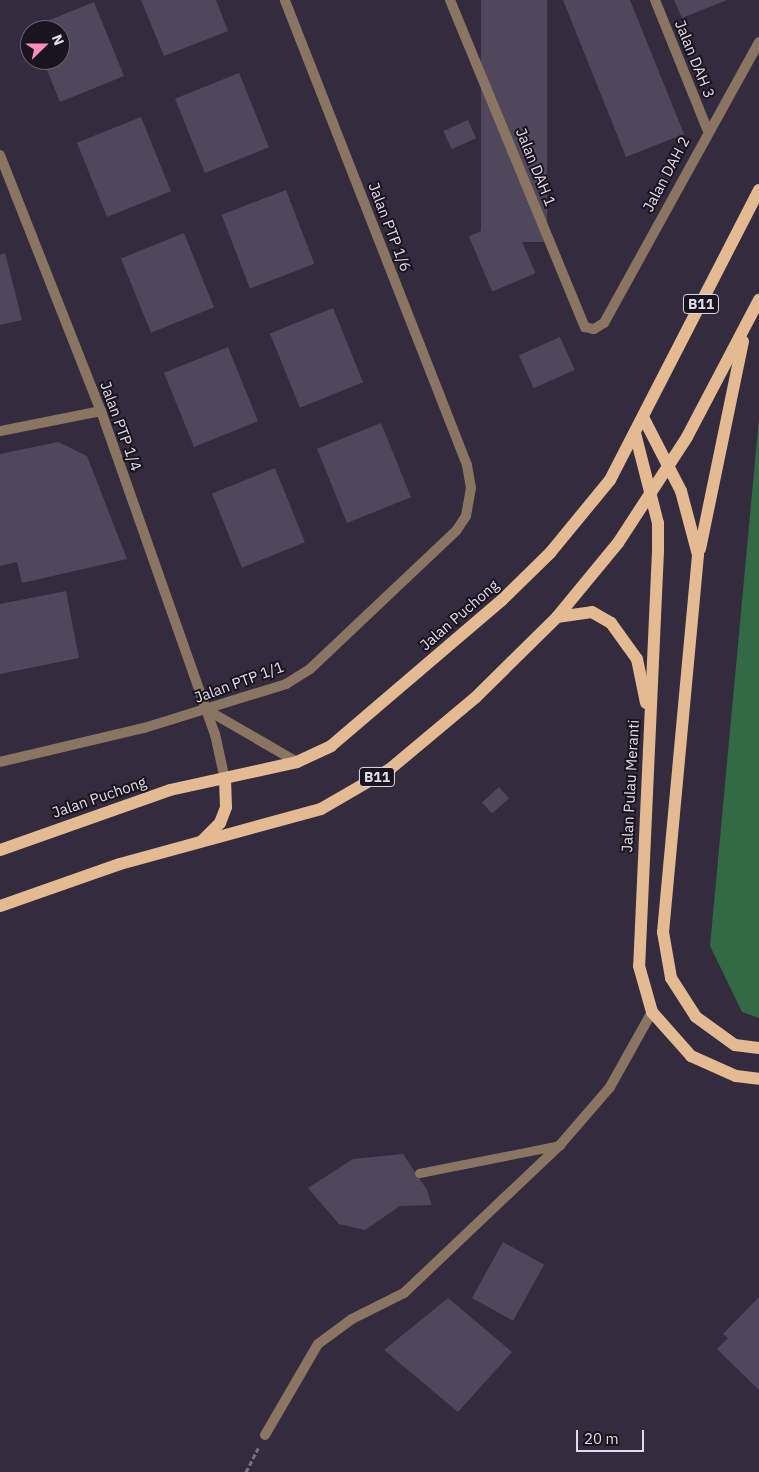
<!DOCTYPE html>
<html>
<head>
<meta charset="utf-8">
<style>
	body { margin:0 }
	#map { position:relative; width:759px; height:1472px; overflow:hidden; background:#342b3e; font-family:"IBM Plex Sans",sans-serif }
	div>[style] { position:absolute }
	.forest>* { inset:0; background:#316a45 }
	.building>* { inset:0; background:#50475c; transform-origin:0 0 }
	.path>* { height:3px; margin-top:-1.5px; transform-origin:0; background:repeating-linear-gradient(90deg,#797181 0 5px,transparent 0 7.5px) }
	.service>* { height:9px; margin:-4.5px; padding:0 4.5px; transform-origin:4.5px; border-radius:4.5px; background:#897562 }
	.minor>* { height:10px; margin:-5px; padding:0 5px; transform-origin:5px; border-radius:5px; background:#897562 }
	.primary>* { height:12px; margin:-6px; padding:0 6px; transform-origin:6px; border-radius:6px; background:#e4ba92 }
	span { translate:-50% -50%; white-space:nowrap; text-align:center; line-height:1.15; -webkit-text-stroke:4px #19151e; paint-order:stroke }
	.shield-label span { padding:1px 4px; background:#19151e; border:1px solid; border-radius:4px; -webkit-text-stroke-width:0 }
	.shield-label { font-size:14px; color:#e0dbe7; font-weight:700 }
	.street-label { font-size:15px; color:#e0dbe7 }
	.north { position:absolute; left:20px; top:20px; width:50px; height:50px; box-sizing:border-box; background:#19151e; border:1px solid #69646e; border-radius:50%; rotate:68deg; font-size:14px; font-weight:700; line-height:20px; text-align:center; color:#e0dbe7 }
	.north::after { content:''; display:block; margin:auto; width:18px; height:22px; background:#fd8ebf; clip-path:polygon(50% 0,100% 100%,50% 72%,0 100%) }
	.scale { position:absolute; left:576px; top:1430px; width:68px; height:22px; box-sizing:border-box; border:2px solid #e0dbe7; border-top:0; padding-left:6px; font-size:15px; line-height:18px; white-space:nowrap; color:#e0dbe7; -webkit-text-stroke:4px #19151e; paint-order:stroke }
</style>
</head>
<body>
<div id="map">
	<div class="forest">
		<div style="clip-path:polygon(759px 418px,759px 1018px,742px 1012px,710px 946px)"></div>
	</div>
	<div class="building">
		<div style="clip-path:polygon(141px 0,216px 0,228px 31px,164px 56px)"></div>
		<div style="left:481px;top:0;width:66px;height:242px"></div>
		<div style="clip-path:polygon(563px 0,630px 0,684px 134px,626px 157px)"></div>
		<div style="clip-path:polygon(674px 0,727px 0,682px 18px)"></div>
		<div style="clip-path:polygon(94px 2px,124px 76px,60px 102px,43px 60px,60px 60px,60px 30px,30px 28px)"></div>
		<div style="left:239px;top:73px;width:80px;height:69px;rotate:68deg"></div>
		<div style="left:141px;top:117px;width:80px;height:69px;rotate:68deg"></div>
		<div style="left:468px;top:120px;width:20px;height:27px;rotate:66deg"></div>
		<div style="left:286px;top:190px;width:79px;height:69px;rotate:69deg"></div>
		<div style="left:512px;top:218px;width:60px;height:47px;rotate:67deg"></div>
		<div style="left:184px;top:233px;width:80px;height:68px;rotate:68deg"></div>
		<div style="clip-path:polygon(5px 253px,22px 320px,0 325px,0 255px)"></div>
		<div style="left:333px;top:308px;width:80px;height:68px;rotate:68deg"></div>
		<div style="left:560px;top:337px;width:36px;height:45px;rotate:66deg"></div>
		<div style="left:228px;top:347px;width:80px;height:69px;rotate:68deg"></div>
		<div style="left:381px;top:423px;width:80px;height:69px;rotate:68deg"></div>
		<div style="clip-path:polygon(58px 442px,87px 456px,127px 559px,22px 583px,17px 562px,0 566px,0 454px)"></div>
		<div style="left:275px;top:468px;width:80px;height:68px;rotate:68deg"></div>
		<div style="clip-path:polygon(66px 591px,79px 658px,0 674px,0 604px)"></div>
		<div style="left:499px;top:787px;width:15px;height:23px;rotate:48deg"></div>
		<div style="clip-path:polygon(403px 1154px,427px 1190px,432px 1205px,400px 1206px,365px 1230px,339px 1224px,308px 1188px,353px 1159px)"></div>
		<div style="left:503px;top:1242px;width:47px;height:64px;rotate:29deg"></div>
		<div style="clip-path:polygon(759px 1297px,759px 1390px,717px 1349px,728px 1338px,723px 1334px)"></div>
		<div style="clip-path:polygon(448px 1298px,512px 1352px,458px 1412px,384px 1350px)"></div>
	</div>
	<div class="path">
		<div style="left:246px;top:1472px;width:27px;rotate:-63deg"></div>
	</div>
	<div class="service">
		<div style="left:419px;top:1173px;width:144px;rotate:-11.2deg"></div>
	</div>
	<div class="minor">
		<div style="left:450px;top:0;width:354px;rotate:67.6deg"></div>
		<div style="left:585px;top:327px;width:9px;rotate:13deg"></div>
		<div style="left:594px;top:329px;width:12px;rotate:-31deg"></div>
		<div style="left:604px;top:323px;width:321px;rotate:-61.1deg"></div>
		<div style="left:655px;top:0;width:139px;rotate:68deg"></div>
		<div style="left:0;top:155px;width:275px;rotate:68.5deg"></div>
		<div style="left:101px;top:411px;width:343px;rotate:70.6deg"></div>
		<div style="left:215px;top:734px;width:47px;rotate:77.7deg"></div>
		<div style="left:0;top:431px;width:103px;rotate:-11.2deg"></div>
		<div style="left:207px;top:710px;width:104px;rotate:30deg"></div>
		<div style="left:0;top:762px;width:148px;rotate:-13.3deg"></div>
		<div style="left:144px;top:728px;width:149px;rotate:-17.2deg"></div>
		<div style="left:286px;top:684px;width:28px;rotate:-32deg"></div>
		<div style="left:310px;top:669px;width:201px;rotate:-43.4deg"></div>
		<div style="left:456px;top:531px;width:18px;rotate:-56deg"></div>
		<div style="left:466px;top:516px;width:28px;rotate:-80deg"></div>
		<div style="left:471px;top:488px;width:23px;rotate:-100deg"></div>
		<div style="left:467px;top:465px;width:499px;rotate:-111.4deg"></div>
		<div style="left:265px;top:1435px;width:105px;rotate:-59.8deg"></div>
		<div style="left:318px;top:1344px;width:42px;rotate:-36.3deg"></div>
		<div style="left:352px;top:1319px;width:58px;rotate:-26.6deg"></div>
		<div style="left:404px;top:1293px;width:215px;rotate:-43.5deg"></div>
		<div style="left:560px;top:1145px;width:77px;rotate:-49.2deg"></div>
		<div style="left:610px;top:1087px;width:86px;rotate:-60.8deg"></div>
	</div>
	<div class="primary">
		<div style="left:644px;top:419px;width:81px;rotate:62.8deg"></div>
		<div style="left:681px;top:491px;width:66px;rotate:75.1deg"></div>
		<div style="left:698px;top:555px;width:379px;rotate:95.3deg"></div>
		<div style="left:663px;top:932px;width:47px;rotate:80.1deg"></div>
		<div style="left:671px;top:978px;width:46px;rotate:57.3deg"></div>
		<div style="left:696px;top:1017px;width:48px;rotate:35.7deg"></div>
		<div style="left:735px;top:1045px;width:24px;rotate:7deg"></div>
		<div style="left:635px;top:433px;width:93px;rotate:75.7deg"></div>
		<div style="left:658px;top:523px;width:28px;rotate:90deg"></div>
		<div style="left:658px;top:551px;width:415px;rotate:92.6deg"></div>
		<div style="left:639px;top:966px;width:48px;rotate:74.2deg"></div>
		<div style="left:652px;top:1012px;width:59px;rotate:48.4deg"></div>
		<div style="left:691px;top:1056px;width:49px;rotate:24deg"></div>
		<div style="left:736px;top:1076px;width:23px;rotate:7deg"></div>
		<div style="left:700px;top:549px;width:212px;rotate:-78.3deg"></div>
		<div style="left:557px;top:617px;width:35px;rotate:-8deg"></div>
		<div style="left:592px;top:612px;width:22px;rotate:30deg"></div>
		<div style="left:611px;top:623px;width:44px;rotate:54.2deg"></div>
		<div style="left:637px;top:659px;width:45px;rotate:78.4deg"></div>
		<div style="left:202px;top:841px;width:25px;rotate:-45deg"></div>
		<div style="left:220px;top:823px;width:17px;rotate:-69deg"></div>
		<div style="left:226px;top:807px;width:27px;rotate:-92deg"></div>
		<div style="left:0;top:850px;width:180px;rotate:-19.4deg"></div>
		<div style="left:170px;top:790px;width:130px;rotate:-12.4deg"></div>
		<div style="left:297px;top:762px;width:38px;rotate:-25deg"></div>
		<div style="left:331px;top:746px;width:225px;rotate:-40.5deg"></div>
		<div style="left:502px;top:600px;width:67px;rotate:-44.4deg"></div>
		<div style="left:550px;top:553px;width:94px;rotate:-50.6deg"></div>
		<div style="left:610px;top:480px;width:326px;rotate:-62.8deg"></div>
		<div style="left:0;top:906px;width:127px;rotate:-19.3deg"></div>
		<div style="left:120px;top:864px;width:208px;rotate:-15.3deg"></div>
		<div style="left:321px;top:809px;width:80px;rotate:-30.1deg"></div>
		<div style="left:390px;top:769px;width:112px;rotate:-39.9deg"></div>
		<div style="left:476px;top:697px;width:114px;rotate:-44.6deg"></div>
		<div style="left:557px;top:617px;width:96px;rotate:-50.5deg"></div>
		<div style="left:618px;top:543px;width:126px;rotate:-56.9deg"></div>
		<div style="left:687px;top:437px;width:155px;rotate:-62.3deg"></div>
	</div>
	<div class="shield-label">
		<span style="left:701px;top:304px">B11</span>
		<span style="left:377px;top:777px">B11</span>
	</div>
	<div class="street-label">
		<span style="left:695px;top:59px;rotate:68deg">Jalan DAH 3</span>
		<span style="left:536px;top:167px;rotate:68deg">Jalan DAH 1</span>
		<span style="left:666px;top:174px;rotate:-62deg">Jalan DAH 2</span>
		<span style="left:390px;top:227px;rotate:69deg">Jalan PTP 1/6</span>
		<span style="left:121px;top:426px;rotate:70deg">Jalan PTP 1/4</span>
		<span style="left:459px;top:615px;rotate:-41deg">Jalan Puchong</span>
		<span style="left:239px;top:682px;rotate:-20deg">Jalan PTP 1/1</span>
		<span style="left:630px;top:786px;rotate:-87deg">Jalan Pulau Meranti</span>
		<span style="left:99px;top:797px;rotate:-19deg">Jalan Puchong</span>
	</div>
	<div class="north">N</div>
	<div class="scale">20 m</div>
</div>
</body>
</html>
